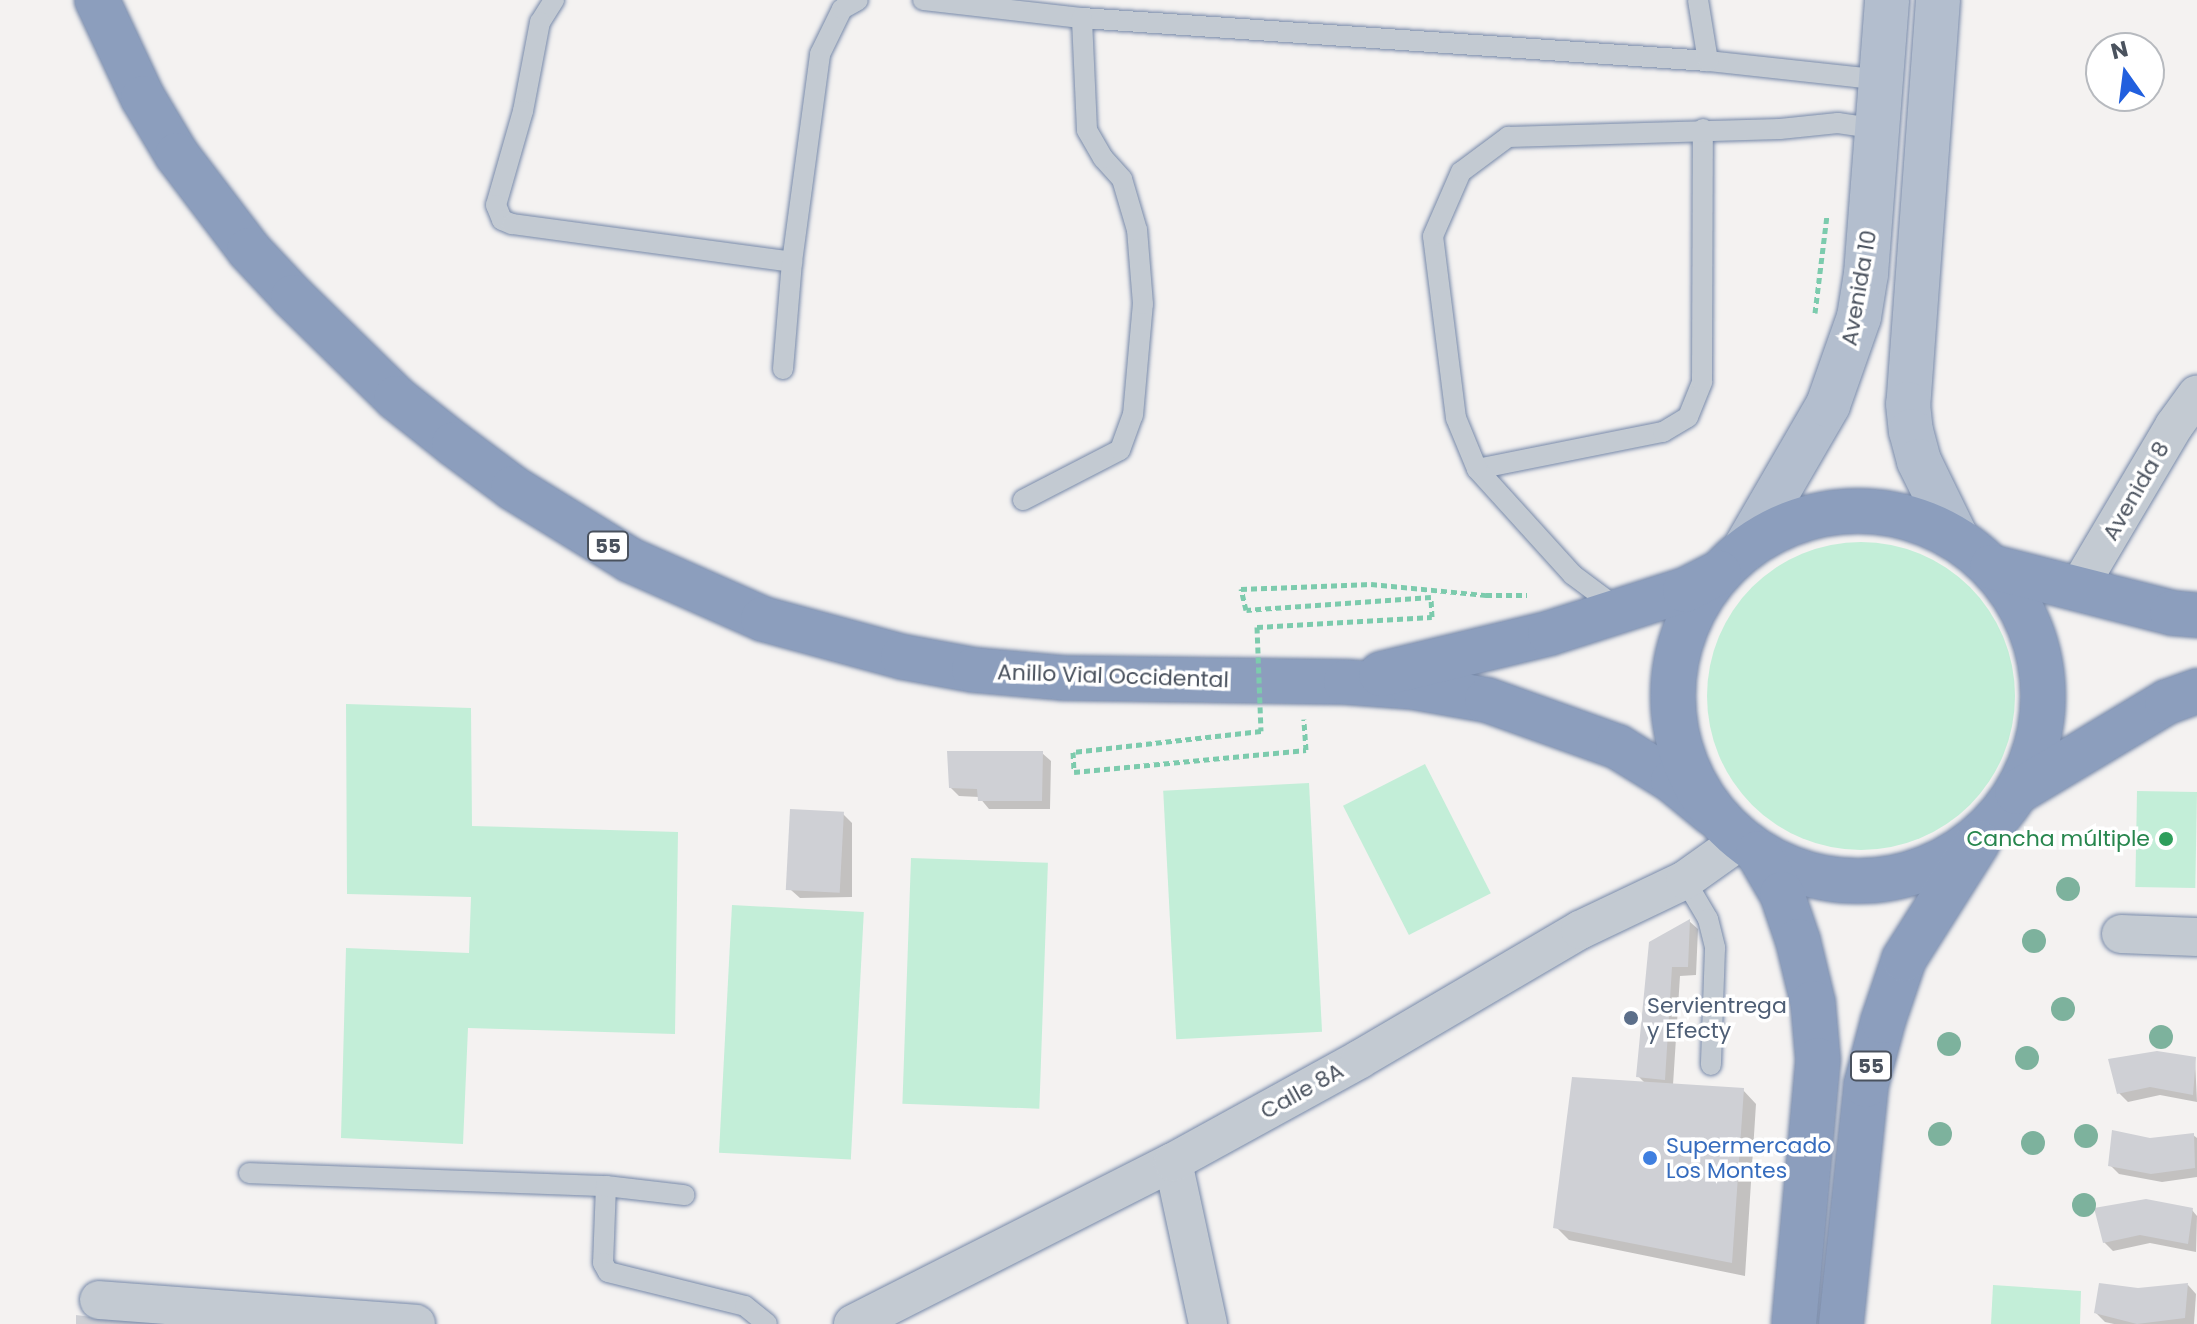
<!DOCTYPE html>
<html>
<head>
<meta charset="utf-8">
<style>
	body { margin:0 }
	#map { position:relative; width:2197px; height:1324px; overflow:hidden; background:#f4f2f1; font-family:Poppins,sans-serif }
	div>[style] { position:absolute }
	.green>* { inset:0; background:#c3eed8; transform-origin:0 0 }
	.round { border-radius:50% }
	.shadow>* { inset:0; background:#0003 }
	.building>* { inset:0; background:#cfd0d5; transform-origin:0 0 }
	.path>* { height:5px; margin-top:-2.5px; transform-origin:0; background:repeating-linear-gradient(90deg,#7ccbad 0 6px,transparent 0 10px) }
	.roads { filter:drop-shadow(0 0 2px #7789a9) drop-shadow(0 0 2px #7789a9) }
	.lane>* { height:20px; margin:-10px; padding:0 10px; transform-origin:10px; border-radius:10px; background:#c3cad2 }
	.street>* { height:38px; margin:-19px; padding:0 19px; transform-origin:19px; border-radius:19px; background:#c3cad2 }
	.primary>* { height:44px; margin:-22px; padding:0 22px; transform-origin:22px; border-radius:22px; background:#b3bece }
	.highway>* { height:44px; margin:-22px; padding:0 22px; transform-origin:22px; border-radius:22px; background:#8c9ebd }
	.highway>.ring { margin:-22px; padding:0; box-sizing:content-box; background:none; border:44px solid #8c9ebd; border-radius:50% }
	.path-bridge>* { height:5px; margin-top:-2.5px; transform-origin:0; background:repeating-linear-gradient(90deg,#7ccbad 0 6px,transparent 0 10px) }
	.trees>* { width:24px; height:24px; margin:-12px; border-radius:50%; background:#7db29d }
	.dots>* { width:22px; height:22px; translate:-50% -50%; box-sizing:border-box; border:4px solid #fff; border-radius:50% }
	span { translate:-50% -50%; white-space:nowrap; text-align:center; line-height:1.15; -webkit-text-stroke:7px #fff; paint-order:stroke }
	.shield-label span { padding:2px 6px; background:#fff; border:2px solid; border-radius:6px; -webkit-text-stroke-width:0 }
	.shield-label { font-size:20px; color:#4a525e; font-weight:700 }
	.street-label { font-size:22px; color:#4a525e }
	.leisure-label { font-size:22px; color:#27864d }
	.right { translate:-100% -50%; text-align:right }
	.service-label { font-size:22px; color:#4e5e75 }
	.left { translate:0 -50%; text-align:left }
	.shop-label { font-size:22px; color:#366cbe }
	.north { position:absolute; left:2085px; top:32px; width:80px; height:80px; box-sizing:border-box; background:#fff; border:2px solid #b7babf; border-radius:50%; rotate:346deg; font-size:22px; font-weight:700; line-height:32px; text-align:center; color:#4a525e }
	.north::after { content:''; display:block; margin:auto; width:28px; height:36px; background:#215fde; clip-path:polygon(50% 0,100% 100%,50% 72%,0 100%) }
</style>
</head>
<body>
<div id="map">
	<div class="green">
		<div class="round" style="left:1707px;top:542px;width:308px;height:308px"></div>
		<div style="clip-path:polygon(346px 704px,471px 708px,472px 826px,678px 832px,675px 1034px,468px 1028px,463px 1144px,341px 1138px,346px 948px,469px 953px,471px 897px,347px 894px)"></div>
		<div style="left:1425px;top:764px;width:145px;height:92px;rotate:63deg"></div>
		<div style="left:1309px;top:783px;width:249px;height:146px;rotate:87deg"></div>
		<div style="left:2137px;top:791px;width:60px;height:96px;rotate:1deg"></div>
		<div style="left:911px;top:858px;width:137px;height:246px;rotate:2deg"></div>
		<div style="left:732px;top:905px;width:132px;height:248px;rotate:3deg"></div>
		<div style="clip-path:polygon(1993px 1285px,2081px 1291px,2080px 1324px,1991px 1324px)"></div>
	</div>
	<div class="shadow">
		<div style="clip-path:polygon(1042px 753px,1051px 761px,1050px 809px,989px 809px,979px 797px,959px 796px,950px 787px)"></div>
		<div style="clip-path:polygon(843px 814px,852px 823px,852px 897px,800px 898px,791px 890px)"></div>
		<div style="clip-path:polygon(1689px 921px,1698px 929px,1696px 975px,1680px 976px,1673px 1085px,1743px 1090px,1756px 1104px,1745px 1276px,1569px 1240px,1556px 1227px,1645px 1083px,1638px 1076px,1651px 943px)"></div>
		<div style="clip-path:polygon(2195px 1059px,2197px 1102px,2160px 1095px,2128px 1102px,2119px 1093px)"></div>
		<div style="clip-path:polygon(2193px 1135px,2197px 1138px,2197px 1177px,2162px 1182px,2119px 1174px,2110px 1165px,2150px 1140px)"></div>
		<div style="clip-path:polygon(2192px 1210px,2197px 1216px,2196px 1252px,2150px 1243px,2113px 1251px,2104px 1242px)"></div>
		<div style="clip-path:polygon(2188px 1285px,2196px 1294px,2194px 1324px,2114px 1324px,2105px 1322px,2096px 1313px,2138px 1290px)"></div>
	</div>
	<div class="building">
		<div style="clip-path:polygon(947px 751px,1043px 751px,1042px 801px,978px 801px,977px 789px,949px 788px)"></div>
		<div style="left:790px;top:809px;width:54px;height:81px;rotate:3deg"></div>
		<div style="clip-path:polygon(1690px 919px,1688px 967px,1672px 967px,1665px 1080px,1636px 1077px,1649px 942px)"></div>
		<div style="clip-path:polygon(2157px 1051px,2196px 1057px,2193px 1095px,2150px 1087px,2117px 1094px,2108px 1059px)"></div>
		<div style="clip-path:polygon(1572px 1077px,1744px 1088px,1732px 1263px,1553px 1228px)"></div>
		<div style="clip-path:polygon(2112px 1130px,2150px 1138px,2194px 1133px,2195px 1168px,2151px 1174px,2108px 1166px)"></div>
		<div style="clip-path:polygon(2146px 1199px,2193px 1208px,2188px 1244px,2140px 1235px,2103px 1243px,2094px 1208px)"></div>
		<div style="clip-path:polygon(2099px 1283px,2138px 1288px,2188px 1283px,2185px 1318px,2137px 1324px,2094px 1313px)"></div>
		<div style="clip-path:polygon(76px 1315px,107px 1319px,168px 1324px,76px 1324px)"></div>
	</div>
	<div class="path">
		<div style="left:1815px;top:313px;width:99px;rotate:-83deg"></div>
		<div style="left:1257px;top:627px;width:175px;rotate:-3.3deg"></div>
		<div style="left:1432px;top:617px;width:20px;rotate:-93deg"></div>
		<div style="left:1431px;top:597px;width:185px;rotate:176deg"></div>
		<div style="left:1246px;top:610px;width:22px;rotate:-103deg"></div>
		<div style="left:1241px;top:589px;width:130px;rotate:-2.2deg"></div>
		<div style="left:1371px;top:584px;width:116px;rotate:5.5deg"></div>
		<div style="left:1486px;top:595px;width:41px"></div>
		<div style="left:1261px;top:731px;width:189px;rotate:173.6deg"></div>
		<div style="left:1073px;top:752px;width:20px;rotate:87deg"></div>
		<div style="left:1074px;top:772px;width:233px;rotate:-5.4deg"></div>
		<div style="left:1306px;top:750px;width:31px;rotate:-94deg"></div>
	</div>
	<div class="roads">
		<div class="lane">
			<div style="left:554px;top:0;width:26px;rotate:122deg"></div>
			<div style="left:540px;top:22px;width:91px;rotate:100.8deg"></div>
			<div style="left:523px;top:111px;width:98px;rotate:106deg"></div>
			<div style="left:496px;top:205px;width:16px;rotate:68deg"></div>
			<div style="left:502px;top:220px;width:11px;rotate:22deg"></div>
			<div style="left:512px;top:224px;width:283px;rotate:7.7deg"></div>
			<div style="left:923px;top:0;width:160px;rotate:6.5deg"></div>
			<div style="left:1082px;top:18px;width:627px;rotate:3.93deg"></div>
			<div style="left:1708px;top:61px;width:175px;rotate:6.2deg"></div>
			<div style="left:1698px;top:0;width:62px;rotate:80.7deg"></div>
			<div style="left:783px;top:369px;width:107px;rotate:-85.2deg"></div>
			<div style="left:792px;top:262px;width:210px;rotate:-82.3deg"></div>
			<div style="left:820px;top:54px;width:50px;rotate:-63.9deg"></div>
			<div style="left:842px;top:9px;width:18px;rotate:-29deg"></div>
			<div style="left:1477px;top:469px;width:190px;rotate:-11.3deg"></div>
			<div style="left:1663px;top:432px;width:29px;rotate:-31deg"></div>
			<div style="left:1688px;top:417px;width:38px;rotate:-68deg"></div>
			<div style="left:1702px;top:382px;width:253px;rotate:-89.8deg"></div>
			<div style="left:1023px;top:500px;width:109px;rotate:-27.3deg"></div>
			<div style="left:1120px;top:450px;width:37px;rotate:-70deg"></div>
			<div style="left:1133px;top:415px;width:111px;rotate:-84.9deg"></div>
			<div style="left:1143px;top:304px;width:74px;rotate:-94.6deg"></div>
			<div style="left:1137px;top:230px;width:53px;rotate:-106.4deg"></div>
			<div style="left:1122px;top:179px;width:28px;rotate:-132deg"></div>
			<div style="left:1103px;top:158px;width:32px;rotate:-120deg"></div>
			<div style="left:1087px;top:130px;width:112px;rotate:-92.6deg"></div>
			<div style="left:1620px;top:610px;width:59px;rotate:-143.3deg"></div>
			<div style="left:1573px;top:575px;width:143px;rotate:-132.2deg"></div>
			<div style="left:1477px;top:469px;width:55px;rotate:-112.4deg"></div>
			<div style="left:1456px;top:418px;width:183px;rotate:-97.2deg"></div>
			<div style="left:1433px;top:236px;width:70px;rotate:-66.4deg"></div>
			<div style="left:1461px;top:172px;width:59px;rotate:-36.7deg"></div>
			<div style="left:1508px;top:137px;width:272px;rotate:-1.7deg"></div>
			<div style="left:1780px;top:129px;width:58px;rotate:-5.9deg"></div>
			<div style="left:1838px;top:123px;width:40px;rotate:8.5deg"></div>
			<div style="left:1685px;top:880px;width:45px;rotate:59.5deg"></div>
			<div style="left:1708px;top:919px;width:30px;rotate:76deg"></div>
			<div style="left:1715px;top:948px;width:117px;rotate:92deg"></div>
			<div style="left:249px;top:1173px;width:357px;rotate:2.1deg"></div>
			<div style="left:606px;top:1186px;width:77px;rotate:92.2deg"></div>
			<div style="left:603px;top:1263px;width:10px;rotate:61deg"></div>
			<div style="left:608px;top:1272px;width:141px;rotate:13.9deg"></div>
			<div style="left:745px;top:1306px;width:28px;rotate:39deg"></div>
			<div style="left:606px;top:1186px;width:79px;rotate:6.6deg"></div>
		</div>
		<div class="street">
			<div style="left:2077px;top:590px;width:191px;rotate:-59.4deg"></div>
			<div style="left:2174px;top:426px;width:39px;rotate:-54deg"></div>
			<div style="left:2121px;top:934px;width:76px;rotate:2.3deg"></div>
			<div style="left:1173px;top:1162px;width:166px;rotate:77.8deg"></div>
			<div style="left:99px;top:1300px;width:318px;rotate:4.3deg"></div>
			<div style="left:853px;top:1324px;width:359px;rotate:-26.9deg"></div>
			<div style="left:1173px;top:1162px;width:213px;rotate:-28.8deg"></div>
			<div style="left:1360px;top:1059px;width:255px;rotate:-30.4deg"></div>
			<div style="left:1580px;top:930px;width:116px;rotate:-25.5deg"></div>
			<div style="left:1685px;top:880px;width:69px;rotate:-35.5deg"></div>
		</div>
		<div class="primary">
			<div style="left:1938px;top:0;width:405px;rotate:94.2deg"></div>
			<div style="left:1908px;top:404px;width:27px;rotate:84deg"></div>
			<div style="left:1911px;top:431px;width:31px;rotate:75deg"></div>
			<div style="left:1919px;top:461px;width:87px;rotate:64deg"></div>
			<div style="left:1744px;top:550px;width:168px;rotate:-59.9deg"></div>
			<div style="left:1828px;top:405px;width:93px;rotate:-70.6deg"></div>
			<div style="left:1859px;top:317px;width:44px;rotate:-80.8deg"></div>
			<div style="left:1866px;top:274px;width:275px;rotate:-85.6deg"></div>
		</div>
		<div class="highway">
			<div style="left:97px;top:0;width:108px;rotate:64.9deg"></div>
			<div style="left:143px;top:98px;width:66px;rotate:59.2deg"></div>
			<div style="left:177px;top:155px;width:119px;rotate:52.8deg"></div>
			<div style="left:249px;top:250px;width:64px;rotate:46.9deg"></div>
			<div style="left:293px;top:297px;width:144px;rotate:44.4deg"></div>
			<div style="left:396px;top:398px;width:74px;rotate:38.4deg"></div>
			<div style="left:454px;top:444px;width:74px;rotate:36.7deg"></div>
			<div style="left:513px;top:488px;width:137px;rotate:31.6deg"></div>
			<div style="left:630px;top:560px;width:145px;rotate:23.9deg"></div>
			<div style="left:763px;top:619px;width:145px;rotate:15.2deg"></div>
			<div style="left:903px;top:657px;width:72px;rotate:10.4deg"></div>
			<div style="left:974px;top:670px;width:89px;rotate:5.1deg"></div>
			<div style="left:1063px;top:678px;width:283px;rotate:0.8deg"></div>
			<div style="left:1346px;top:682px;width:67px;rotate:4.3deg"></div>
			<div style="left:1413px;top:687px;width:75px;rotate:10deg"></div>
			<div style="left:1487px;top:700px;width:139px;rotate:19.7deg"></div>
			<div style="left:1618px;top:747px;width:65px;rotate:31.7deg"></div>
			<div style="left:1673px;top:781px;width:52px;rotate:39.5deg"></div>
			<div class="ring" style="left:1673px;top:511px;width:326px;height:326px"></div>
			<div style="left:1992px;top:567px;width:186px;rotate:14.3deg"></div>
			<div style="left:2172px;top:613px;width:25px;rotate:5deg"></div>
			<div style="left:1381px;top:674px;width:174px;rotate:-13.6deg"></div>
			<div style="left:1550px;top:633px;width:142px;rotate:-17.7deg"></div>
			<div style="left:1685px;top:590px;width:38px;rotate:-27deg"></div>
			<div style="left:2017px;top:792px;width:175px;rotate:-31deg"></div>
			<div style="left:2167px;top:702px;width:32px;rotate:-20deg"></div>
			<div style="left:1758px;top:853px;width:48px;rotate:59.7deg"></div>
			<div style="left:1782px;top:894px;width:50px;rotate:71.2deg"></div>
			<div style="left:1798px;top:941px;width:64px;rotate:76.4deg"></div>
			<div style="left:1813px;top:1003px;width:57px;rotate:85deg"></div>
			<div style="left:1818px;top:1060px;width:265px;rotate:95.2deg"></div>
			<div style="left:1841px;top:1324px;width:240px;rotate:-84deg"></div>
			<div style="left:1866px;top:1085px;width:66px;rotate:-75.1deg"></div>
			<div style="left:1883px;top:1021px;width:65px;rotate:-71.3deg"></div>
			<div style="left:1904px;top:959px;width:138px;rotate:-57.7deg"></div>
		</div>
	</div>
	<div class="path-bridge">
		<div style="left:1257px;top:627px;width:104px;rotate:87.8deg"></div>
	</div>
	<div class="trees">
		<div style="left:2068px;top:889px"></div>
		<div style="left:2034px;top:941px"></div>
		<div style="left:2063px;top:1009px"></div>
		<div style="left:2161px;top:1037px"></div>
		<div style="left:1949px;top:1044px"></div>
		<div style="left:2027px;top:1058px"></div>
		<div style="left:1940px;top:1134px"></div>
		<div style="left:2086px;top:1136px"></div>
		<div style="left:2033px;top:1143px"></div>
		<div style="left:2084px;top:1205px"></div>
	</div>
	<div class="dots">
		<div style="left:2166px;top:839px;background:#2e9e5b"></div>
		<div style="left:1631px;top:1018px;background:#5c6f8a"></div>
		<div style="left:1650px;top:1158px;background:#3f7fe0"></div>
	</div>
	<div class="shield-label">
		<span style="left:608px;top:546px">55</span>
		<span style="left:1871px;top:1066px">55</span>
	</div>
	<div class="street-label">
		<span style="left:1859px;top:288px;rotate:-80deg">Avenida 10</span>
		<span style="left:2136px;top:491px;rotate:-60deg">Avenida 8</span>
		<span style="left:1113px;top:676px;rotate:2deg">Anillo Vial Occidental</span>
		<span style="left:1302px;top:1091px;rotate:-29deg">Calle 8A</span>
	</div>
	<div class="leisure-label">
		<span class="right" style="left:2150px;top:839px">Cancha múltiple</span>
	</div>
	<div class="service-label">
		<span class="left" style="left:1647px;top:1018px">Servientrega<br>y Efecty</span>
	</div>
	<div class="shop-label">
		<span class="left" style="left:1666px;top:1158px">Supermercado<br>Los Montes</span>
	</div>
	<div class="north">N</div>
</div>
</body>
</html>
